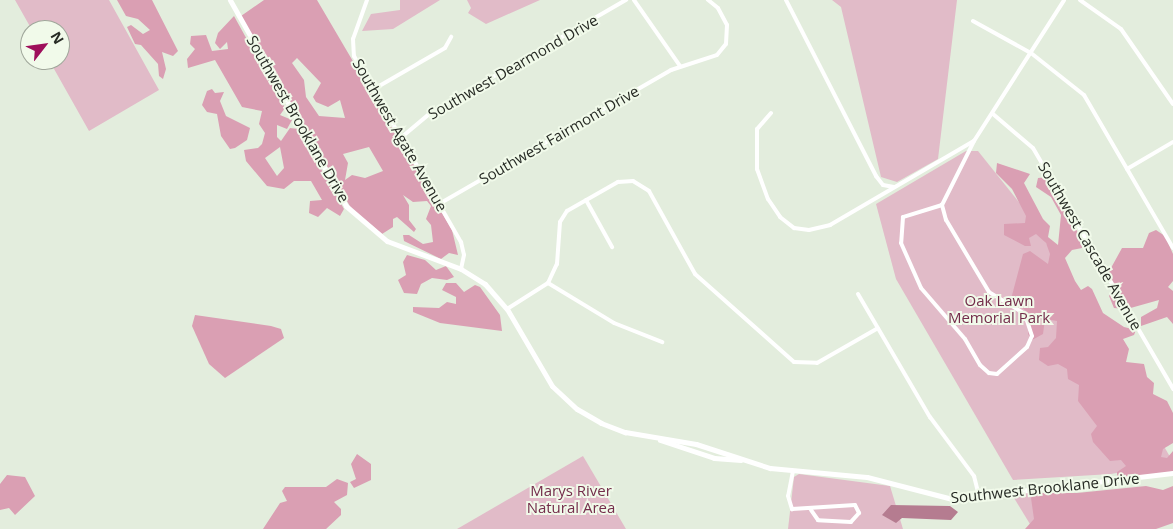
<!DOCTYPE html>
<html>
<head>
<meta charset="utf-8">
<style>
	body { margin:0 }
	#map { position:relative; width:1173px; height:529px; overflow:hidden; background:#e3eddd; font-family:"Open Sans",sans-serif }
	div>[style] { position:absolute }
	.green>* { inset:0; background:#e1bbc8 }
	.forest>* { inset:0; background:#da9fb3 }
	.water>* { inset:0; background:#b57c90 }
	.minor>* { height:4px; margin:-2px; padding:0 2px; transform-origin:2px; border-radius:2px; background:#fff }
	.tertiary>* { height:5px; margin:-2.5px; padding:0 2.5px; transform-origin:2.5px; border-radius:2.5px; background:#fff }
	span { translate:-50% -50%; white-space:nowrap; text-align:center; line-height:1.15; -webkit-text-stroke:4px #f1faea; paint-order:stroke }
	.street-label { font-size:15px; color:#272b25 }
	.park-label { font-size:15px; color:#742d4b }
	.north { position:absolute; left:20px; top:20px; width:50px; height:50px; box-sizing:border-box; background:#f1faea; border:1px solid #a0a79b; border-radius:50%; rotate:60deg; font-size:14px; font-weight:700; line-height:20px; text-align:center; color:#272b25 }
	.north::after { content:''; display:block; margin:auto; width:18px; height:22px; background:#9e0f5b; clip-path:polygon(50% 0,100% 100%,50% 72%,0 100%) }
</style>
</head>
<body>
<div id="map">
	<div class="green">
		<div style="clip-path:polygon(15px 0,109px 0,159px 90px,89px 131px,49px 60px,60px 60px,60px 30px,32px 30px)"></div>
		<div style="clip-path:polygon(400px 0,440px 0,393px 29px,362px 31px,371px 14px,400px 10px)"></div>
		<div style="clip-path:polygon(467px 0,540px 0,486px 24px,468px 13px,471px 8px)"></div>
		<div style="clip-path:polygon(832px 0,957px 0,938px 159px,897px 182px,881px 177px,841px 7px)"></div>
		<div style="clip-path:polygon(966px 151px,978px 151px,1022px 206px,1055px 257px,1173px 462px,1111px 474px,1013px 480px,896px 279px,876px 204px)"></div>
		<div style="clip-path:polygon(583px 456px,626px 529px,457px 529px)"></div>
		<div style="clip-path:polygon(799px 474px,890px 486px,903px 529px,788px 529px,794px 477px)"></div>
		<div style="clip-path:polygon(1033px 492px,1053px 529px,1033px 529px,1011px 493px)"></div>
	</div>
	<div class="forest">
		<div style="clip-path:polygon(117px 0,152px 0,178px 51px,173px 56px,162px 52px,166px 69px,163px 79px,159px 76px,158px 64px,141px 45px,135px 44px,127px 27px,131px 25px,143px 34px,150px 30px,138px 19px,126px 16px)"></div>
		<div style="clip-path:polygon(evenodd,264px 0,317px 0,452px 230px,458px 255px,449px 253px,441px 259px,404px 241px,403px 235px,409px 235px,423px 244px,433px 242px,431px 225px,426px 219px,431px 206px,427px 201px,413px 202px,403px 195px,409px 205px,409px 220px,416px 229px,414px 232px,397px 217px,393px 219px,393px 227px,382px 234px,351px 208px,241px 16px,264px 0,297px 58px,321px 83px,313px 97px,316px 102px,328px 107px,340px 100px,345px 118px,319px 116px,306px 97px,304px 80px,292px 63px,297px 58px,264px 0,369px 147px,383px 171px,365px 178px,352px 175px,345px 180px,348px 163px,343px 154px,369px 147px)"></div>
		<div style="clip-path:polygon(evenodd,234px 16px,285px 108px,280px 115px,292px 120px,287px 129px,277px 125px,277px 137px,281px 141px,290px 128px,298px 129px,344px 209px,340px 216px,327px 208px,318px 217px,309px 213px,310px 201px,322px 200px,311px 181px,294px 181px,284px 189px,267px 186px,246px 161px,244px 150px,258px 148px,262px 144px,265px 133px,259px 124px,262px 111px,242px 107px,215px 60px,188px 68px,187px 59px,195px 49px,190px 44px,191px 36px,206px 35px,212px 51px,228px 49px,227px 42px,220px 49px,215px 43px,218px 33px,234px 16px,280px 147px,284px 168px,277px 176px,265px 158px,280px 147px)"></div>
		<div style="clip-path:polygon(212px 89px,215px 93px,224px 92px,220px 101px,226px 116px,250px 128px,247px 140px,235px 148px,230px 149px,221px 136px,217px 114px,207px 112px,202px 105px,207px 91px)"></div>
		<div style="clip-path:polygon(997px 163px,1030px 174px,1024px 183px,1043px 219px,1050px 226px,1048px 237px,1058px 245px,1061px 215px,1051px 197px,1036px 187px,1038px 178px,1049px 177px,1060px 196px,1059px 200px,1083px 241px,1082px 248px,1072px 250px,1065px 258px,1075px 281px,1081px 290px,1088px 286px,1092px 289px,1103px 313px,1124px 327px,1136px 330px,1134px 335px,1123px 339px,1129px 349px,1126px 362px,1144px 364px,1147px 377px,1154px 383px,1153px 394px,1167px 401px,1173px 413px,1173px 443px,1163px 449px,1161px 457px,1167px 458px,1173px 451px,1173px 471px,1152px 478px,1117px 477px,1117px 472px,1126px 466px,1121px 460px,1110px 461px,1093px 442px,1091px 434px,1097px 426px,1078px 401px,1079px 385px,1068px 379px,1067px 369px,1058px 364px,1048px 366px,1039px 360px,1040px 348px,1048px 347px,1056px 338px,1057px 321px,1045px 319px,1043px 334px,1032px 340px,1028px 334px,1031px 315px,1011px 299px,1023px 254px,1030px 251px,1048px 264px,1050px 254px,1046px 243px,1036px 234px,1029px 238px,1031px 246px,1025px 246px,1004px 235px,1004px 224px,1025px 223px,1026px 216px,1012px 189px,996px 173px)"></div>
		<div style="clip-path:polygon(1156px 230px,1165px 236px,1173px 254px,1173px 281px,1168px 287px,1173px 291px,1173px 324px,1167px 317px,1141px 326px,1141px 317px,1157px 308px,1159px 300px,1127px 309px,1114px 308px,1109px 296px,1114px 288px,1106px 277px,1122px 248px,1143px 248px,1149px 233px)"></div>
		<div style="clip-path:polygon(407px 255px,425px 260px,436px 270px,446px 266px,454px 277px,447px 280px,432px 278px,421px 284px,417px 294px,404px 293px,398px 280px,406px 275px,403px 262px)"></div>
		<div style="clip-path:polygon(446px 283px,456px 283px,464px 292px,475px 285px,480px 287px,500px 315px,502px 331px,440px 323px,413px 312px,413px 307px,439px 308px,447px 302px,456px 304px,456px 297px,442px 290px)"></div>
		<div style="clip-path:polygon(195px 315px,271px 326px,281px 329px,284px 338px,225px 378px,209px 364px,192px 326px)"></div>
		<div style="clip-path:polygon(357px 454px,371px 464px,371px 480px,354px 488px,350px 482px,356px 479px,351px 464px)"></div>
		<div style="clip-path:polygon(7px 475px,25px 477px,35px 496px,15px 515px,9px 508px,0 510px,0 484px)"></div>
		<div style="clip-path:polygon(337px 479px,348px 483px,347px 495px,334px 502px,341px 509px,341px 515px,326px 529px,263px 529px,280px 503px,287px 501px,282px 491px,285px 487px,326px 487px)"></div>
		<div style="clip-path:polygon(1146px 486px,1163px 490px,1173px 486px,1173px 523px,1156px 529px,1025px 529px,1034px 519px,1031px 498px,1035px 493px,1077px 493px)"></div>
	</div>
	<div class="water">
		<div style="clip-path:polygon(891px 505px,950px 506px,958px 512px,951px 520px,902px 518px,896px 523px,882px 515px)"></div>
	</div>
	<div class="minor">
		<div style="left:367px;top:0;width:41px;rotate:109.7deg"></div>
		<div style="left:353px;top:39px;width:17px;rotate:87deg"></div>
		<div style="left:354px;top:56px;width:215px;rotate:60.1deg"></div>
		<div style="left:461px;top:242px;width:13px;rotate:77deg"></div>
		<div style="left:464px;top:255px;width:14px;rotate:102deg"></div>
		<div style="left:634px;top:0;width:80px;rotate:55.1deg"></div>
		<div style="left:786px;top:0;width:198px;rotate:62.9deg"></div>
		<div style="left:876px;top:176px;width:11px;rotate:52deg"></div>
		<div style="left:883px;top:185px;width:11px;rotate:10deg"></div>
		<div style="left:1080px;top:0;width:50px;rotate:35.3deg"></div>
		<div style="left:1121px;top:29px;width:91px;rotate:55.3deg"></div>
		<div style="left:973px;top:21px;width:66px;rotate:28.9deg"></div>
		<div style="left:1031px;top:53px;width:68px;rotate:38.4deg"></div>
		<div style="left:1084px;top:95px;width:177px;rotate:59.8deg"></div>
		<div style="left:374px;top:89px;width:82px;rotate:-30deg"></div>
		<div style="left:445px;top:48px;width:13px;rotate:-61deg"></div>
		<div style="left:771px;top:113px;width:21px;rotate:131deg"></div>
		<div style="left:757px;top:129px;width:40px;rotate:90deg"></div>
		<div style="left:757px;top:169px;width:32px;rotate:70deg"></div>
		<div style="left:768px;top:199px;width:22px;rotate:56deg"></div>
		<div style="left:780px;top:217px;width:18px;rotate:38deg"></div>
		<div style="left:794px;top:228px;width:15px;rotate:8deg"></div>
		<div style="left:809px;top:230px;width:22px;rotate:-13deg"></div>
		<div style="left:830px;top:225px;width:167px;rotate:-30.3deg"></div>
		<div style="left:974px;top:141px;width:167px;rotate:-57.4deg"></div>
		<div style="left:993px;top:114px;width:52px;rotate:40.4deg"></div>
		<div style="left:1033px;top:148px;width:279px;rotate:59.8deg"></div>
		<div style="left:403px;top:136px;width:34px;rotate:-40deg"></div>
		<div style="left:429px;top:114px;width:228px;rotate:-30.1deg"></div>
		<div style="left:1127px;top:169px;width:53px;rotate:-30.4deg"></div>
		<div style="left:586px;top:200px;width:54px;rotate:61deg"></div>
		<div style="left:439px;top:204px;width:268px;rotate:-30deg"></div>
		<div style="left:671px;top:70px;width:48px;rotate:-18.1deg"></div>
		<div style="left:717px;top:55px;width:14px;rotate:-51deg"></div>
		<div style="left:726px;top:44px;width:19px;rotate:-87deg"></div>
		<div style="left:727px;top:25px;width:19px;rotate:-118deg"></div>
		<div style="left:718px;top:8px;width:13px;rotate:-141deg"></div>
		<div style="left:942px;top:205px;width:41px;rotate:162.9deg"></div>
		<div style="left:903px;top:217px;width:26px;rotate:94deg"></div>
		<div style="left:901px;top:243px;width:49px;rotate:66deg"></div>
		<div style="left:921px;top:288px;width:67px;rotate:49.2deg"></div>
		<div style="left:965px;top:339px;width:30px;rotate:60deg"></div>
		<div style="left:980px;top:365px;width:12px;rotate:42deg"></div>
		<div style="left:989px;top:373px;width:8px;rotate:7deg"></div>
		<div style="left:997px;top:374px;width:40px;rotate:-42deg"></div>
		<div style="left:1027px;top:347px;width:12px;rotate:-66deg"></div>
		<div style="left:1032px;top:336px;width:23px;rotate:-108deg"></div>
		<div style="left:1025px;top:314px;width:42px;rotate:-148.6deg"></div>
		<div style="left:989px;top:292px;width:84px;rotate:-120.8deg"></div>
		<div style="left:946px;top:220px;width:16px;rotate:-105deg"></div>
		<div style="left:942px;top:205px;width:72px;rotate:-63.4deg"></div>
		<div style="left:548px;top:283px;width:77px;rotate:31.2deg"></div>
		<div style="left:614px;top:323px;width:52px;rotate:21.6deg"></div>
		<div style="left:858px;top:294px;width:143px;rotate:59.7deg"></div>
		<div style="left:930px;top:417px;width:74px;rotate:53.3deg"></div>
		<div style="left:974px;top:476px;width:21px;rotate:76deg"></div>
		<div style="left:507px;top:309px;width:49px;rotate:-32.4deg"></div>
		<div style="left:548px;top:283px;width:21px;rotate:-65deg"></div>
		<div style="left:557px;top:264px;width:42px;rotate:-85.9deg"></div>
		<div style="left:560px;top:222px;width:13px;rotate:-58deg"></div>
		<div style="left:567px;top:211px;width:59px;rotate:-29.6deg"></div>
		<div style="left:618px;top:182px;width:15px;rotate:-4deg"></div>
		<div style="left:633px;top:181px;width:19px;rotate:32deg"></div>
		<div style="left:649px;top:191px;width:95px;rotate:61deg"></div>
		<div style="left:695px;top:274px;width:132px;rotate:41.6deg"></div>
		<div style="left:794px;top:362px;width:23px;rotate:2deg"></div>
		<div style="left:817px;top:363px;width:70px;rotate:-29.8deg"></div>
		<div style="left:793px;top:471px;width:25px;rotate:101deg"></div>
		<div style="left:788px;top:496px;width:14px;rotate:73deg"></div>
		<div style="left:792px;top:509px;width:63px;rotate:-3.6deg"></div>
		<div style="left:855px;top:505px;width:9px;rotate:63deg"></div>
		<div style="left:859px;top:513px;width:12px;rotate:132deg"></div>
		<div style="left:851px;top:522px;width:33px;rotate:-177deg"></div>
		<div style="left:818px;top:520px;width:12px;rotate:-125deg"></div>
	</div>
	<div class="tertiary">
		<div style="left:230px;top:0;width:236px;rotate:60.6deg"></div>
		<div style="left:346px;top:206px;width:54px;rotate:40.5deg"></div>
		<div style="left:387px;top:241px;width:79px;rotate:20.7deg"></div>
		<div style="left:461px;top:269px;width:28px;rotate:32deg"></div>
		<div style="left:485px;top:284px;width:33px;rotate:49deg"></div>
		<div style="left:507px;top:309px;width:89px;rotate:59.7deg"></div>
		<div style="left:552px;top:386px;width:34px;rotate:43deg"></div>
		<div style="left:577px;top:409px;width:28px;rotate:30deg"></div>
		<div style="left:601px;top:423px;width:26px;rotate:21deg"></div>
		<div style="left:625px;top:432px;width:72px;rotate:9.6deg"></div>
		<div style="left:696px;top:444px;width:78px;rotate:18deg"></div>
		<div style="left:770px;top:468px;width:97px;rotate:5.3deg"></div>
		<div style="left:867px;top:477px;width:88px;rotate:14.5deg"></div>
		<div style="left:952px;top:499px;width:223px;rotate:-6.7deg"></div>
		<div style="left:660px;top:440px;width:57px;rotate:18.4deg"></div>
		<div style="left:714px;top:458px;width:27px;rotate:4deg"></div>
	</div>
	<div class="street-label">
		<span style="left:513px;top:67px;rotate:-30deg">Southwest Dearmond Drive</span>
		<span style="left:298px;top:119px;rotate:60deg">Southwest Brooklane Drive</span>
		<span style="left:400px;top:135px;rotate:60deg">Southwest Agate Avenue</span>
		<span style="left:559px;top:135px;rotate:-30deg">Southwest Fairmont Drive</span>
		<span style="left:1090px;top:246px;rotate:60deg">Southwest Cascade Avenue</span>
		<span style="left:1045px;top:488px;rotate:-6deg">Southwest Brooklane Drive</span>
	</div>
	<div class="park-label">
		<span style="left:999px;top:309px">Oak Lawn<br>Memorial Park</span>
		<span style="left:571px;top:499px">Marys River<br>Natural Area</span>
	</div>
	<div class="north">N</div>
</div>
</body>
</html>
